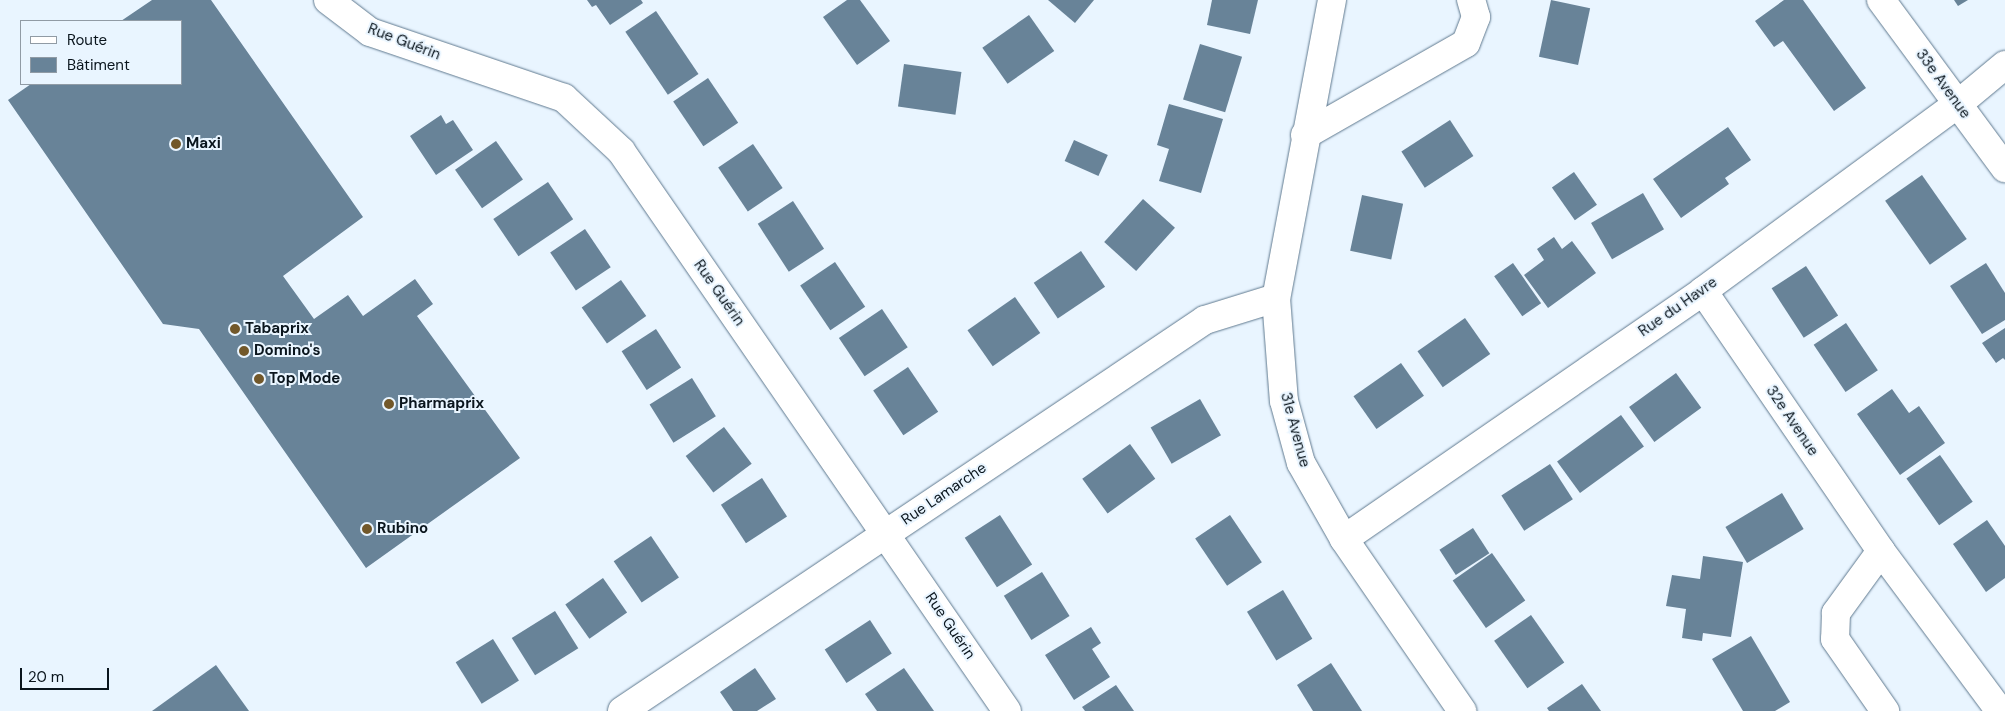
<!DOCTYPE html>
<html>
<head>
<meta charset="utf-8">
<style>
	body { margin:0 }
	#map { position:relative; width:2005px; height:711px; overflow:hidden; background:#e9f5ff; font-family:"DM Sans",sans-serif }
	div>[style] { position:absolute }
	.building>* { inset:0; background:#688398; transform-origin:0 0 }
	.roads { filter:drop-shadow(0 0 1px #5f798f) drop-shadow(0 0 1px #5f798f) }
	.minor>* { height:28px; margin:-14px; padding:0 14px; transform-origin:14px; border-radius:14px; background:#fff }
	.dots>* { width:14px; height:14px; translate:-50% -50%; box-sizing:border-box; border:2px solid #e9f5ff; border-radius:50% }
	span { translate:-50% -50%; white-space:nowrap; text-align:center; line-height:1.15; -webkit-text-stroke:4px #e9f5ff; paint-order:stroke }
	.street-label { font-size:15px; color:#0a151d }
	.poi-label { font-size:15px; color:#0a151d; font-weight:700 }
	.left { translate:0 -50%; text-align:left }
	.legend { position:absolute; left:20px; top:20px; width:162px; height:65px; box-sizing:border-box; background:#e9f5ff; border:1px solid #909ba5; margin:0; padding:6px 9px; list-style:none; font-size:15px; color:#0a151d }
	.legend li { display:flex; align-items:center; gap:10px; height:25px }
	.legend b { width:25px; border:1px solid #909ba5 }
	.scale { position:absolute; left:20px; top:668px; width:89px; height:22px; box-sizing:border-box; border:2px solid #0a151d; border-top:0; padding-left:6px; font-size:15px; line-height:18px; white-space:nowrap; color:#0a151d; -webkit-text-stroke:4px #e9f5ff; paint-order:stroke }
</style>
</head>
<body>
<div id="map">
	<div class="building">
		<div style="clip-path:polygon(152px 0,211px 0,363px 217px,283px 276px,314px 319px,348px 295px,363px 316px,415px 279px,433px 304px,417px 316px,520px 458px,366px 568px,199px 329px,163px 324px,8px 100px,31px 84px,181px 84px,181px 21px,121px 21px)"></div>
		<div style="clip-path:polygon(587px 0,641px 0,643px 3px,610px 25px,596px 5px,592px 7px)"></div>
		<div style="clip-path:polygon(847px 0,860px 0,890px 41px,857px 65px,823px 17px)"></div>
		<div style="clip-path:polygon(1048px 0,1094px 0,1075px 23px)"></div>
		<div style="clip-path:polygon(1212px 0,1258px 0,1250px 34px,1207px 25px)"></div>
		<div style="left:1551px;top:0;width:40px;height:58px;rotate:12deg"></div>
		<div style="clip-path:polygon(1784px 0,1803px 0,1866px 88px,1834px 111px,1783px 41px,1774px 47px,1755px 21px)"></div>
		<div style="clip-path:polygon(1954px 0,1968px 0,1958px 6px)"></div>
		<div style="left:656px;top:11px;width:76px;height:37px;rotate:56deg"></div>
		<div style="left:1029px;top:15px;width:44px;height:57px;rotate:55deg"></div>
		<div style="left:1200px;top:44px;width:44px;height:58px;rotate:17deg"></div>
		<div style="left:904px;top:64px;width:58px;height:43px;rotate:8deg"></div>
		<div style="left:708px;top:78px;width:54px;height:42px;rotate:56deg"></div>
		<div style="clip-path:polygon(1169px 104px,1223px 119px,1201px 193px,1159px 181px,1169px 149px,1157px 145px)"></div>
		<div style="clip-path:polygon(441px 115px,446px 124px,453px 120px,473px 150px,436px 175px,410px 136px)"></div>
		<div style="left:1450px;top:120px;width:43px;height:58px;rotate:57deg"></div>
		<div style="clip-path:polygon(1728px 127px,1751px 160px,1725px 178px,1729px 184px,1681px 218px,1653px 179px)"></div>
		<div style="left:1074px;top:140px;width:37px;height:23px;rotate:24deg"></div>
		<div style="left:496px;top:141px;width:47px;height:50px;rotate:55deg"></div>
		<div style="left:753px;top:144px;width:53px;height:42px;rotate:56deg"></div>
		<div style="left:1574px;top:172px;width:40px;height:27px;rotate:55deg"></div>
		<div style="left:1922px;top:175px;width:78px;height:45px;rotate:55deg"></div>
		<div style="left:548px;top:182px;width:45px;height:66px;rotate:56deg"></div>
		<div style="left:1643px;top:193px;width:42px;height:60px;rotate:60deg"></div>
		<div style="left:1362px;top:195px;width:42px;height:57px;rotate:12deg"></div>
		<div style="left:1143px;top:199px;width:43px;height:58px;rotate:42deg"></div>
		<div style="left:793px;top:201px;width:57px;height:42px;rotate:57deg"></div>
		<div style="left:585px;top:229px;width:46px;height:42px;rotate:56deg"></div>
		<div style="clip-path:polygon(1554px 237px,1562px 249px,1572px 241px,1596px 273px,1548px 308px,1524px 275px,1544px 260px,1537px 249px)"></div>
		<div style="left:1081px;top:251px;width:43px;height:57px;rotate:56deg"></div>
		<div style="left:835px;top:262px;width:54px;height:42px;rotate:56deg"></div>
		<div style="left:1513px;top:263px;width:49px;height:23px;rotate:55deg"></div>
		<div style="clip-path:polygon(1986px 263px,2005px 293px,2005px 320px,1982px 334px,1950px 286px)"></div>
		<div style="left:1806px;top:266px;width:59px;height:41px;rotate:57deg"></div>
		<div style="left:621px;top:280px;width:44px;height:48px;rotate:55deg"></div>
		<div style="left:1015px;top:297px;width:44px;height:58px;rotate:55deg"></div>
		<div style="left:882px;top:309px;width:46px;height:52px;rotate:56deg"></div>
		<div style="left:1465px;top:318px;width:44px;height:58px;rotate:55deg"></div>
		<div style="left:1846px;top:323px;width:57px;height:39px;rotate:56deg"></div>
		<div style="clip-path:polygon(2005px 328px,2005px 360px,2003px 358px,1996px 363px,1982px 343px)"></div>
		<div style="left:656px;top:329px;width:46px;height:41px;rotate:57deg"></div>
		<div style="left:1401px;top:363px;width:40px;height:58px;rotate:55deg"></div>
		<div style="left:908px;top:367px;width:54px;height:42px;rotate:56deg"></div>
		<div style="left:1676px;top:373px;width:43px;height:58px;rotate:54deg"></div>
		<div style="left:692px;top:378px;width:45px;height:50px;rotate:58deg"></div>
		<div style="clip-path:polygon(1892px 389px,1909px 413px,1919px 406px,1945px 443px,1900px 475px,1857px 414px)"></div>
		<div style="left:1200px;top:399px;width:42px;height:57px;rotate:60deg"></div>
		<div style="left:1621px;top:415px;width:39px;height:79px;rotate:54deg"></div>
		<div style="left:724px;top:427px;width:46px;height:48px;rotate:53deg"></div>
		<div style="left:1130px;top:444px;width:43px;height:59px;rotate:54deg"></div>
		<div style="left:1940px;top:455px;width:57px;height:41px;rotate:55deg"></div>
		<div style="left:1550px;top:464px;width:42px;height:58px;rotate:57deg"></div>
		<div style="left:762px;top:478px;width:46px;height:49px;rotate:57deg"></div>
		<div style="left:1782px;top:493px;width:42px;height:66px;rotate:59deg"></div>
		<div style="left:1000px;top:515px;width:59px;height:42px;rotate:57deg"></div>
		<div style="left:1230px;top:515px;width:57px;height:42px;rotate:56deg"></div>
		<div style="clip-path:polygon(1987px 520px,2005px 546px,2005px 578px,1986px 592px,1953px 544px)"></div>
		<div style="left:1473px;top:528px;width:30px;height:40px;rotate:57deg"></div>
		<div style="left:651px;top:536px;width:50px;height:45px;rotate:56deg"></div>
		<div style="left:1492px;top:553px;width:58px;height:48px;rotate:55deg"></div>
		<div style="clip-path:polygon(1703px 556px,1743px 562px,1731px 637px,1703px 633px,1702px 641px,1682px 638px,1686px 609px,1666px 606px,1672px 575px,1700px 579px)"></div>
		<div style="left:1042px;top:572px;width:52px;height:45px;rotate:58deg"></div>
		<div style="left:603px;top:578px;width:42px;height:46px;rotate:55deg"></div>
		<div style="left:1283px;top:590px;width:57px;height:42px;rotate:59deg"></div>
		<div style="left:555px;top:611px;width:44px;height:51px;rotate:58deg"></div>
		<div style="left:1531px;top:615px;width:58px;height:45px;rotate:55deg"></div>
		<div style="left:870px;top:620px;width:40px;height:54px;rotate:57deg"></div>
		<div style="clip-path:polygon(1091px 627px,1101px 643px,1092px 649px,1110px 677px,1074px 700px,1045px 655px)"></div>
		<div style="clip-path:polygon(1751px 636px,1790px 702px,1775px 711px,1743px 711px,1712px 659px)"></div>
		<div style="left:493px;top:639px;width:49px;height:44px;rotate:58deg"></div>
		<div style="clip-path:polygon(1331px 663px,1362px 711px,1313px 711px,1297px 685px)"></div>
		<div style="clip-path:polygon(216px 665px,249px 711px,152px 711px)"></div>
		<div style="clip-path:polygon(755px 668px,776px 699px,757px 711px,733px 711px,720px 692px)"></div>
		<div style="clip-path:polygon(904px 668px,934px 711px,877px 711px,865px 694px)"></div>
		<div style="clip-path:polygon(1582px 684px,1601px 711px,1549px 711px,1547px 708px)"></div>
		<div style="clip-path:polygon(1116px 685px,1134px 711px,1085px 711px,1082px 707px)"></div>
	</div>
	<div class="roads">
		<div class="minor">
			<div style="left:328px;top:0;width:53px;rotate:37.3deg"></div>
			<div style="left:370px;top:32px;width:205px;rotate:18.8deg"></div>
			<div style="left:564px;top:98px;width:78px;rotate:42.9deg"></div>
			<div style="left:621px;top:151px;width:680px;rotate:55.42deg"></div>
			<div style="left:1332px;top:0;width:303px;rotate:100.6deg"></div>
			<div style="left:1276px;top:298px;width:103px;rotate:85.6deg"></div>
			<div style="left:1284px;top:401px;width:64px;rotate:74.7deg"></div>
			<div style="left:1301px;top:463px;width:87px;rotate:60.5deg"></div>
			<div style="left:1344px;top:539px;width:209px;rotate:55.5deg"></div>
			<div style="left:1881px;top:0;width:209px;rotate:53.6deg"></div>
			<div style="left:1305px;top:135px;width:185px;rotate:-29.7deg"></div>
			<div style="left:1466px;top:43px;width:28px;rotate:-69deg"></div>
			<div style="left:1476px;top:17px;width:18px;rotate:-106deg"></div>
			<div style="left:1703px;top:291px;width:315px;rotate:55.6deg"></div>
			<div style="left:1881px;top:551px;width:199px;rotate:53.4deg"></div>
			<div style="left:1344px;top:539px;width:436px;rotate:-34.6deg"></div>
			<div style="left:1703px;top:291px;width:316px;rotate:-36.3deg"></div>
			<div style="left:1958px;top:104px;width:61px;rotate:-39.7deg"></div>
			<div style="left:1881px;top:551px;width:77px;rotate:126deg"></div>
			<div style="left:1836px;top:613px;width:26px;rotate:92deg"></div>
			<div style="left:1835px;top:639px;width:88px;rotate:55.2deg"></div>
			<div style="left:622px;top:711px;width:702px;rotate:-33.85deg"></div>
			<div style="left:1205px;top:320px;width:74px;rotate:-17.2deg"></div>
		</div>
	</div>
	<div class="dots">
		<div style="left:176px;top:144px;background:#72582a"></div>
		<div style="left:235px;top:329px;background:#72582a"></div>
		<div style="left:244px;top:351px;background:#72582a"></div>
		<div style="left:259px;top:379px;background:#72582a"></div>
		<div style="left:389px;top:404px;background:#72582a"></div>
		<div style="left:367px;top:529px;background:#72582a"></div>
	</div>
	<div class="street-label">
		<span style="left:404px;top:42px;rotate:21deg">Rue Guérin</span>
		<span style="left:1943px;top:84px;rotate:54deg">33e Avenue</span>
		<span style="left:719px;top:293px;rotate:55deg">Rue Guérin</span>
		<span style="left:1678px;top:307px;rotate:-35deg">Rue du Havre</span>
		<span style="left:1792px;top:421px;rotate:56deg">32e Avenue</span>
		<span style="left:1295px;top:430px;rotate:75deg">31e Avenue</span>
		<span style="left:944px;top:494px;rotate:-34deg">Rue Lamarche</span>
		<span style="left:950px;top:626px;rotate:56deg">Rue Guérin</span>
	</div>
	<div class="poi-label">
		<span class="left" style="left:186px;top:144px">Maxi</span>
		<span class="left" style="left:245px;top:329px">Tabaprix</span>
		<span class="left" style="left:254px;top:351px">Domino's</span>
		<span class="left" style="left:269px;top:379px">Top Mode</span>
		<span class="left" style="left:399px;top:404px">Pharmaprix</span>
		<span class="left" style="left:377px;top:529px">Rubino</span>
	</div>
	<ul class="legend">
	<li><b style="height:6px;background:#fff"></b>Route</li>
	<li><b style="height:14px;background:#688398"></b>Bâtiment</li>
	</ul>
	<div class="scale">20 m</div>
</div>
</body>
</html>
